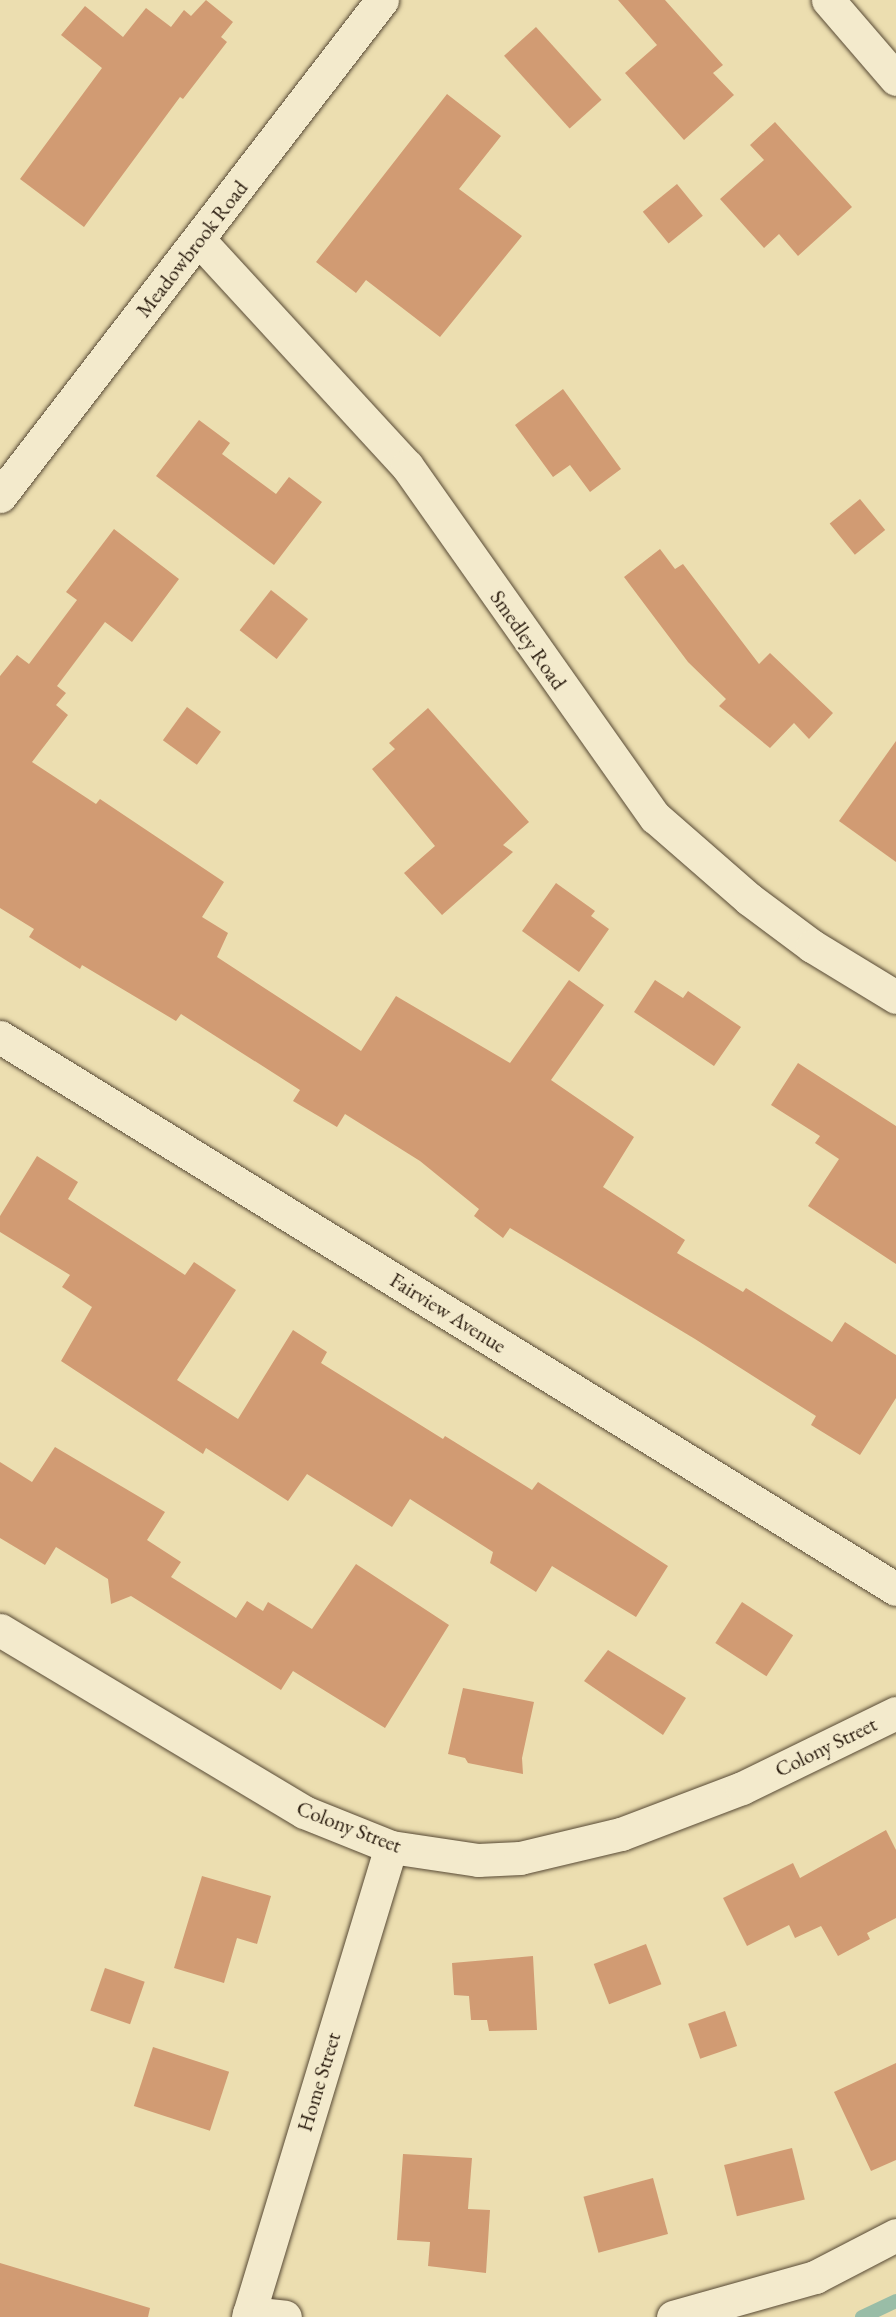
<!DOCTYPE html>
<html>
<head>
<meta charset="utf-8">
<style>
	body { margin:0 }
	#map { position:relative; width:896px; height:2317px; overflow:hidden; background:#ecdeb0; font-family:"EB Garamond",serif }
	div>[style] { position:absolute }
	.stream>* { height:14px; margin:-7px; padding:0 7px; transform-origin:7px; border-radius:7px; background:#99bda7 }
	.building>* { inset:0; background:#d19b73; transform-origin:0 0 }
	.roads { filter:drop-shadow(0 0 2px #584a35) drop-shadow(0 0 2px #584a35) }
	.minor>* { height:33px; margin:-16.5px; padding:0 16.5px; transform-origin:16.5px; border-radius:16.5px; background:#f3eacc }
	span { translate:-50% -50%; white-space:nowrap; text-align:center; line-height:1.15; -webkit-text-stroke:4.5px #f3eacc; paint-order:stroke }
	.street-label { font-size:21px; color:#27190c }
</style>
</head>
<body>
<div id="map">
	<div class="stream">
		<div style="left:862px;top:2317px;width:38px;rotate:-25deg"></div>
	</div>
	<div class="building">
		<div style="clip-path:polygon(206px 0,233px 22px,221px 37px,227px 42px,183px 99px,180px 97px,84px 227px,20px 179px,102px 68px,61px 35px,85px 6px,123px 37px,146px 8px,171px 27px,184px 10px,191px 16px)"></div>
		<div style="clip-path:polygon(618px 0,665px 0,723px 65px,713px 73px,734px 95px,684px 140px,625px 73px,657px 45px)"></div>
		<div style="left:536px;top:27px;width:98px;height:43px;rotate:48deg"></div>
		<div style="clip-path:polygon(447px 94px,501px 136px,459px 189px,522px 236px,440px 337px,366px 280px,356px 293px,316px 262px)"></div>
		<div style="clip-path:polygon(775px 122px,852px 207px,798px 256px,779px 234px,764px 248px,720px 199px,764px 160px,750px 145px)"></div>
		<div style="left:677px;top:184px;width:41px;height:44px;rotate:51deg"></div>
		<div style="clip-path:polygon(563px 389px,621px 469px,590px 492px,570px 465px,553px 477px,515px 425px)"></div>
		<div style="clip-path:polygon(199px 420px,230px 443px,222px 454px,276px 494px,289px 477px,322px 502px,274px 565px,156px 476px)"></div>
		<div style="left:860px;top:499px;width:40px;height:39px;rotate:51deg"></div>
		<div style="clip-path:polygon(114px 529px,179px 579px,132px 642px,105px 622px,57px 686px,66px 693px,56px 705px,68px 715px,32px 762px,96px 804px,100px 799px,224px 882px,202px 917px,228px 933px,217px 957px,361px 1051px,396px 996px,510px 1063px,569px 980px,604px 1005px,551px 1080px,634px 1137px,603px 1187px,685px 1240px,677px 1253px,743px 1292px,746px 1288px,832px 1342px,845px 1322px,896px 1355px,896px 1398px,860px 1455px,811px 1425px,816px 1416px,695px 1339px,510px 1228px,503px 1238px,474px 1216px,479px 1209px,420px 1161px,345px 1114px,337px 1127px,293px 1101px,300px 1090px,181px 1014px,176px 1021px,82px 965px,80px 969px,29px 937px,34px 929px,0 908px,0 676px,17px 655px,29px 664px,77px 600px,66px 592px)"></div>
		<div style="clip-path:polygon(660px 549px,675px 569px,683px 564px,759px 664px,770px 653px,833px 713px,809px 739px,794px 723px,770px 748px,719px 706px,726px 699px,688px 662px,624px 577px)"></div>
		<div style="left:271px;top:590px;width:47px;height:51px;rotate:38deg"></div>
		<div style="left:187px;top:707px;width:42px;height:41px;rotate:36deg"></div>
		<div style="clip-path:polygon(428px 708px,529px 822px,503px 845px,513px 852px,442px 915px,404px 873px,435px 846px,372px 769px,395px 749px,389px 743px)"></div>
		<div style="clip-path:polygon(896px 741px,896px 862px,839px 821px)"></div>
		<div style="clip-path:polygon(556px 883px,595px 911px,591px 916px,609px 929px,579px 972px,522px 931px)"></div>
		<div style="clip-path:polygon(655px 980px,683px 998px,688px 991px,741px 1027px,714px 1066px,634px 1012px)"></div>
		<div style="clip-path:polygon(798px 1063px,896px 1126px,896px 1264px,808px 1206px,839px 1159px,815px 1143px,820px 1136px,771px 1105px)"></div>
		<div style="clip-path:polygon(37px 1156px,78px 1182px,68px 1199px,185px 1275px,194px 1262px,236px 1290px,177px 1380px,238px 1419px,293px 1330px,327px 1352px,321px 1363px,443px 1439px,445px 1436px,532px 1490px,538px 1482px,668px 1566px,636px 1617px,552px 1566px,536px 1592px,490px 1563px,493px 1552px,410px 1499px,392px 1527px,307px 1474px,288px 1501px,206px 1448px,203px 1454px,61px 1361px,92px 1307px,62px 1287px,70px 1275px,0 1232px,0 1216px)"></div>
		<div style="clip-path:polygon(55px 1447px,165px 1512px,147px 1540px,181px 1562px,171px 1577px,236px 1618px,247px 1601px,263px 1611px,268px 1602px,312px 1629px,356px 1564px,449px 1625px,385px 1728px,293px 1671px,281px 1690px,131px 1596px,111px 1604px,108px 1579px,56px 1547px,45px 1565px,0 1538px,0 1462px,32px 1482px)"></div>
		<div style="left:742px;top:1602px;width:61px;height:49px;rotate:33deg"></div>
		<div style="clip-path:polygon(608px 1650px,686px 1698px,663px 1735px,584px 1681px)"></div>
		<div style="clip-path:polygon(463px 1688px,534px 1702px,522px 1758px,523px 1774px,468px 1763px,465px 1758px,448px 1754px)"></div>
		<div style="clip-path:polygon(886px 1830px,896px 1850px,896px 1918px,867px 1933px,870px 1939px,838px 1956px,821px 1926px,795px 1938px,789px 1925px,747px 1946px,723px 1898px,793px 1863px,800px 1878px)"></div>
		<div style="clip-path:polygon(202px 1876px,271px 1896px,257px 1944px,237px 1938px,224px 1983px,174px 1968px)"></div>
		<div style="left:646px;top:1944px;width:43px;height:56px;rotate:69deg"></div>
		<div style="clip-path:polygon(533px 1956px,537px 2030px,489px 2031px,487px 2020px,471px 2020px,469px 1996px,454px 1995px,452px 1963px)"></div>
		<div style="left:105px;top:1968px;width:42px;height:45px;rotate:19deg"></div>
		<div style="left:725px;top:2011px;width:37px;height:39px;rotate:71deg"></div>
		<div style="left:153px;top:2047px;width:80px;height:62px;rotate:18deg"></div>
		<div style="clip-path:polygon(896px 2063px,896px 2160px,871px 2171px,834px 2092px)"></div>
		<div style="left:792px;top:2148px;width:53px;height:70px;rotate:76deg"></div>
		<div style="clip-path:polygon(403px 2154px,472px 2158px,468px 2209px,490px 2210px,486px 2273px,428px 2266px,430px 2242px,397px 2240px)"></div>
		<div style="left:653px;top:2178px;width:58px;height:72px;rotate:75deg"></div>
		<div style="clip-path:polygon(0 2263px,150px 2308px,148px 2317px,0 2317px)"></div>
	</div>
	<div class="roads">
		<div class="minor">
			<div style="left:828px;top:0;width:104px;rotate:49.3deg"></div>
			<div style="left:199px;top:240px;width:307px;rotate:47.4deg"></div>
			<div style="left:407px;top:466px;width:430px;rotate:54.8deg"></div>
			<div style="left:655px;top:817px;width:125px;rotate:41.1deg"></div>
			<div style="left:749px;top:899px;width:79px;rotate:36.7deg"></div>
			<div style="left:812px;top:946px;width:98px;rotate:31.3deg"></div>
			<div style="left:0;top:496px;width:626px;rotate:-52.4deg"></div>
			<div style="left:0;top:1037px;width:1052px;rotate:31.64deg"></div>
			<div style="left:0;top:1630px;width:354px;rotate:30.9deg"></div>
			<div style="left:304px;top:1812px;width:94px;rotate:21.9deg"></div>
			<div style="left:391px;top:1847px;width:88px;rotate:8.5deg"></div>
			<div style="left:478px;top:1860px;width:42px;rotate:-2.7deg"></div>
			<div style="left:520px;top:1858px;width:104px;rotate:-13.4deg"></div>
			<div style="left:621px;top:1834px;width:129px;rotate:-20.8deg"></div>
			<div style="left:742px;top:1788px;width:171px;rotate:-26deg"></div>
			<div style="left:249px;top:2313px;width:36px;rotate:6deg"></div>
			<div style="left:248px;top:2317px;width:491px;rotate:-73.1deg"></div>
			<div style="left:673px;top:2317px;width:148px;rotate:-15.7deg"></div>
			<div style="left:815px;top:2277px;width:91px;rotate:-27.4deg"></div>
		</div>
	</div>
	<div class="street-label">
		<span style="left:192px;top:249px;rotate:-52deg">Meadowbrook Road</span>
		<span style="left:528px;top:640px;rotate:55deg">Smedley Road</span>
		<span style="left:448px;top:1313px;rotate:32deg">Fairview Avenue</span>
		<span style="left:826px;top:1747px;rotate:-26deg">Colony Street</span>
		<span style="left:349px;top:1827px;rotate:21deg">Colony Street</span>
		<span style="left:319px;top:2082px;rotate:-73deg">Home Street</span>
	</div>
</div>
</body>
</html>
